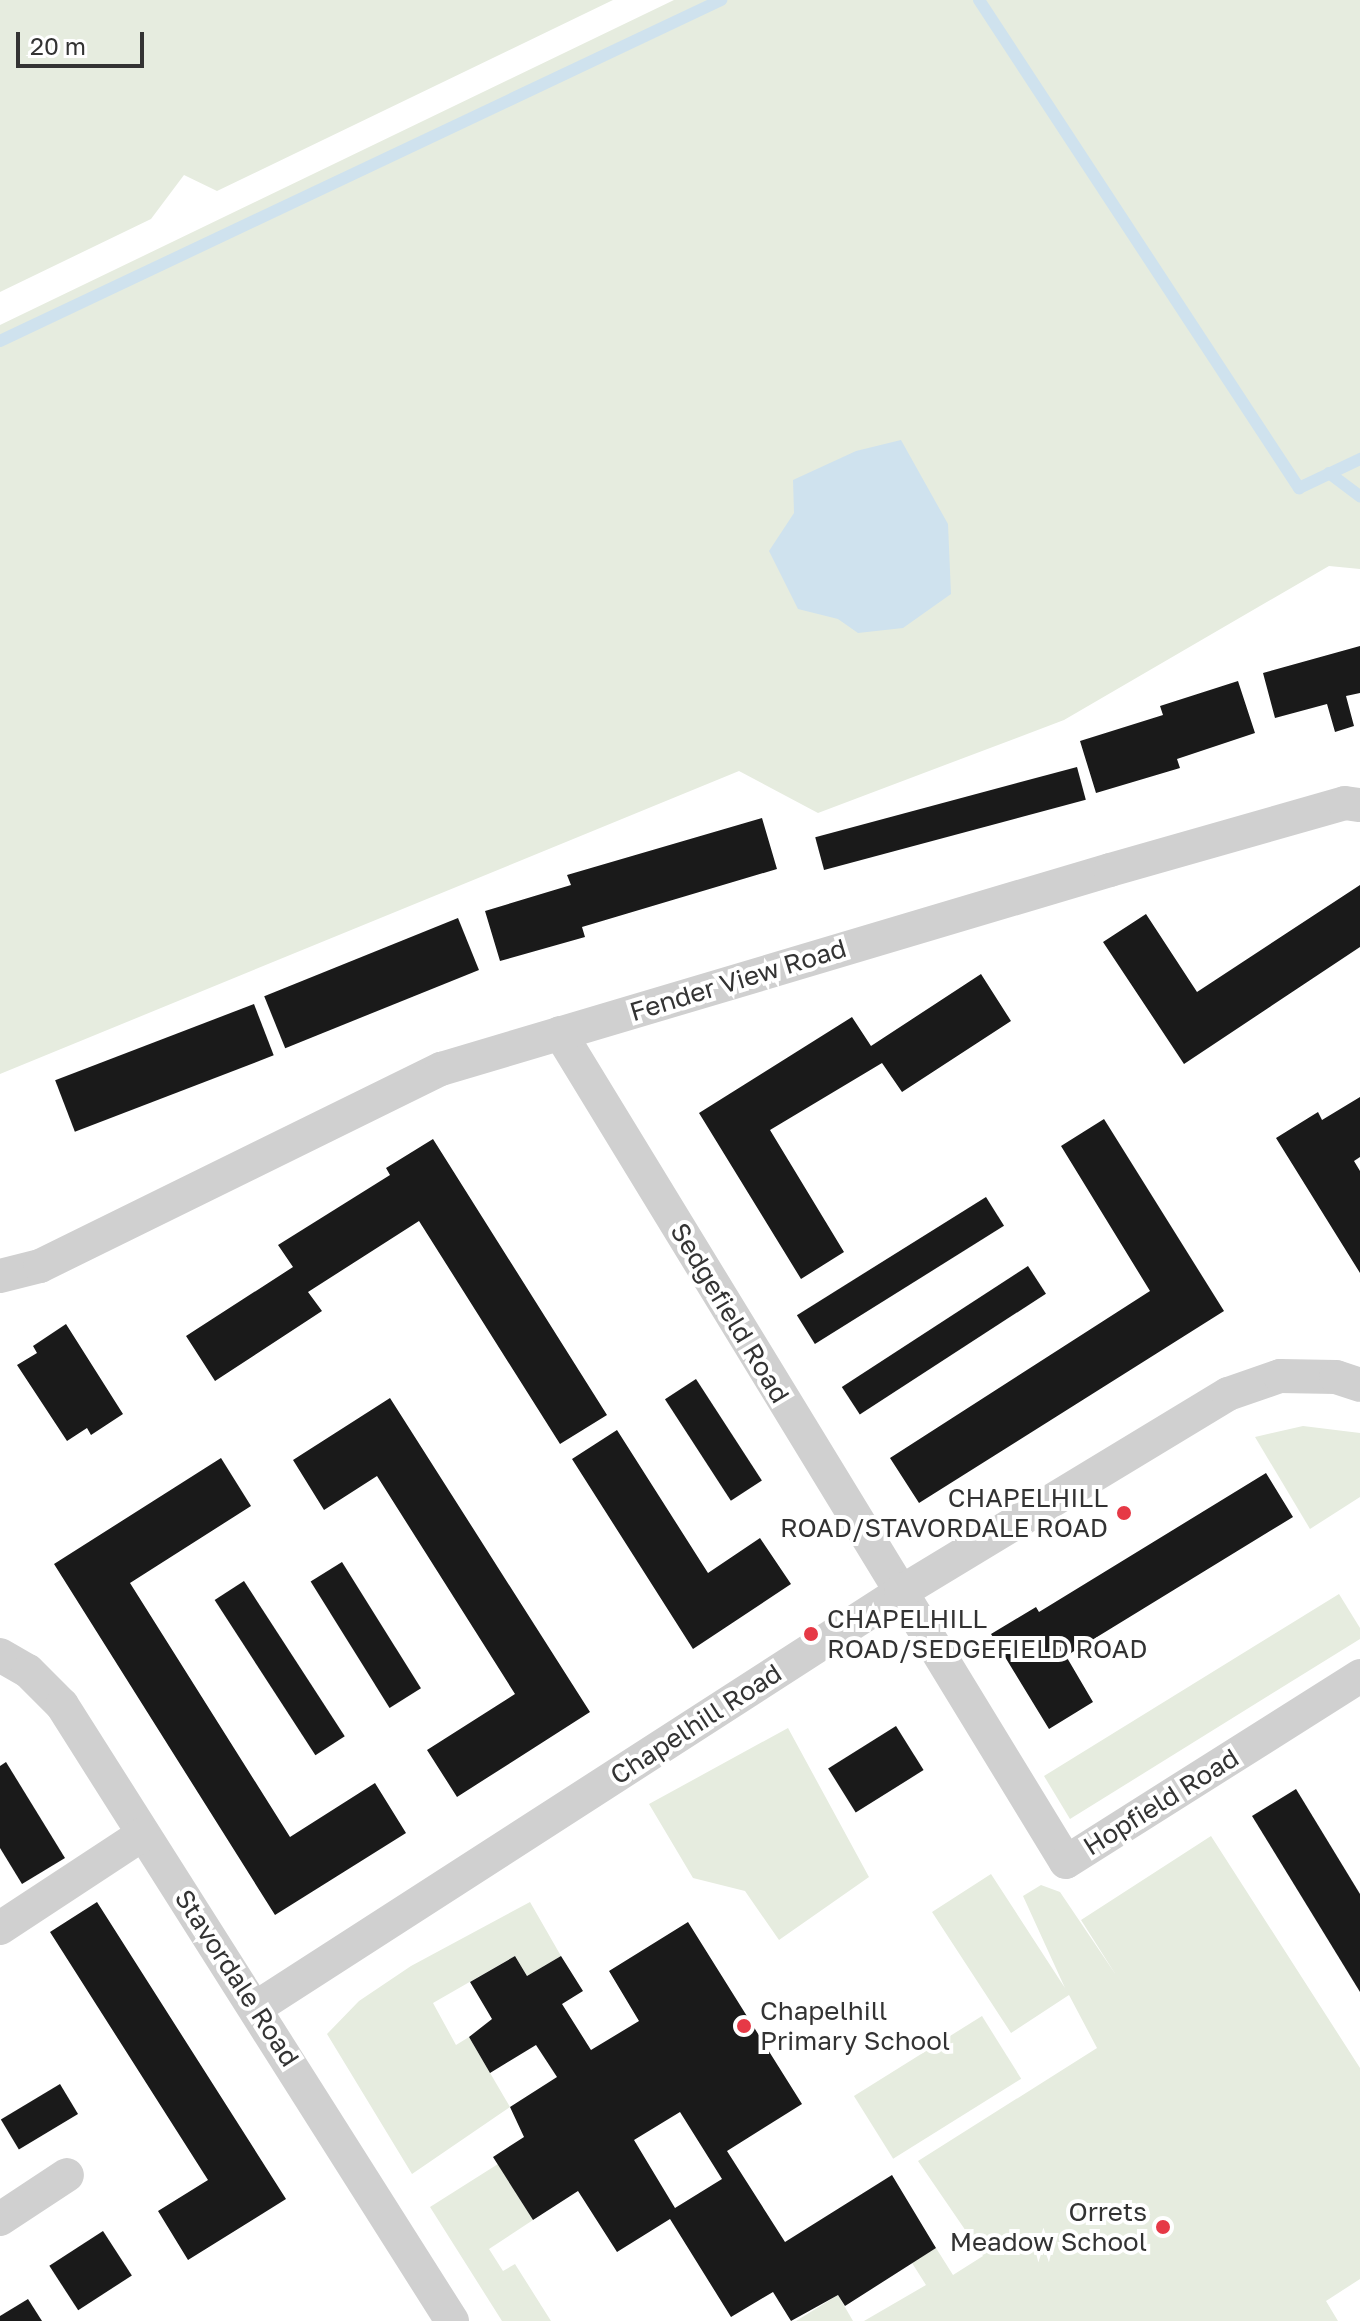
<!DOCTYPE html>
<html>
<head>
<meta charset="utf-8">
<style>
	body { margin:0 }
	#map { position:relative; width:1360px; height:2321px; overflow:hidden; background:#fff; font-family:"Golos Text",sans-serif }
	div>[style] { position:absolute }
	.green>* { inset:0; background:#e6ecdf; transform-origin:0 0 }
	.water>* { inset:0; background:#cfe2ee }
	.stream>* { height:12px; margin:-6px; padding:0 6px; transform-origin:6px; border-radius:6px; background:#cfe2ee }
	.building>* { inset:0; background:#1a1a1a; transform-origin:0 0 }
	.minor>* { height:34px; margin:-17px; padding:0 17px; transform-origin:17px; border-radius:17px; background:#d0d0d0 }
	.dots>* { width:22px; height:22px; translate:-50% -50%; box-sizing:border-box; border:4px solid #fff; border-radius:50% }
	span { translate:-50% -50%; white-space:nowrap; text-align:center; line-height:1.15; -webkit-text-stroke:8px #fff; paint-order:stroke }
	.street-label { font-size:26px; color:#333 }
	.poi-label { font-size:26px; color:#333 }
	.right { translate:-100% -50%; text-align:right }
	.left { translate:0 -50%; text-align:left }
	.scale { position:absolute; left:16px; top:32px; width:128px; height:36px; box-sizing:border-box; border:4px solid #333; border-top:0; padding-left:10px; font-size:24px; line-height:28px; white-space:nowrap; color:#333; -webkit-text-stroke:6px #fff; paint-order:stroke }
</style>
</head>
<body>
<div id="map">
	<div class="green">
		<div style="clip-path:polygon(0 0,613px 0,217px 191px,184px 175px,151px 219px,0 292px)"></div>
		<div style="clip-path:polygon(674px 0,1360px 0,1360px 569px,1329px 566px,1064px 720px,818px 813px,739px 771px,0 1074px,0 325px)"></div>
		<div style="clip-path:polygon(1303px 1426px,1360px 1433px,1360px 1497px,1310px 1529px,1255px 1437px)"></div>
		<div style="clip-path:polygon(1339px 1594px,1360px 1628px,1360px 1639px,1070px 1819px,1044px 1776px)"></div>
		<div style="clip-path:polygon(788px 1728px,869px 1877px,779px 1940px,745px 1891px,693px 1878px,649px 1804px)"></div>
		<div style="clip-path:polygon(1211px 1836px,1360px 2068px,1360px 2279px,1326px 2301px,1338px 2321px,864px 2321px,926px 2285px,912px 2263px,936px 2248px,953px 2275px,983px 2256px,918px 2161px,1097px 2048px,1069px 1995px,1011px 2033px,932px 1912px,991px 1874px,1065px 1988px,1023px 1896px,1041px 1885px,1060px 1892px,1116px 1975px,1081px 1920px)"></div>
		<div style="clip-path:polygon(530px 1902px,561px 1956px,527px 1976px,515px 1956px,433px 2003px,456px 2045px,469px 2037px,510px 2107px,412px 2174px,327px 2034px,359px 2001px,411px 1966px)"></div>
		<div style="left:982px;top:2016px;width:74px;height:151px;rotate:58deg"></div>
		<div style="clip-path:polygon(498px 2164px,533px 2220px,489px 2249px,503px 2271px,515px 2264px,551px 2321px,502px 2321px,430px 2207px)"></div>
		<div style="clip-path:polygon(838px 2295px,853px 2321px,796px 2321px)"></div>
	</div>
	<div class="water">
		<div style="clip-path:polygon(901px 440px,948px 524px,951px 594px,903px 628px,858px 633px,838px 619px,798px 609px,769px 551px,794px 513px,793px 480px,856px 451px)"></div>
	</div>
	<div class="stream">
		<div style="left:979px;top:0;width:584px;rotate:56.75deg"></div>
		<div style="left:1299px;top:488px;width:68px;rotate:-25.4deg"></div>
		<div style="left:0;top:341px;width:798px;rotate:-25.31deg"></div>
		<div style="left:1329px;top:473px;width:39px;rotate:37deg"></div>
	</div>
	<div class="building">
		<div style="clip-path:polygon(1360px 646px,1360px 693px,1346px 696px,1354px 726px,1335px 732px,1327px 704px,1275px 718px,1263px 673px)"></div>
		<div style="clip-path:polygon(1238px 681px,1255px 733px,1177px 759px,1180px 768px,1096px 793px,1080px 741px,1163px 715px,1160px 706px)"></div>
		<div style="left:1077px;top:767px;width:34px;height:271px;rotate:75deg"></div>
		<div style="clip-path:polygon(762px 818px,777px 869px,582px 927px,585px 937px,500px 961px,485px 911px,571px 885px,567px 875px)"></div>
		<div style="clip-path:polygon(1360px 885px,1360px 947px,1184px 1064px,1103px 942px,1146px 914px,1197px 992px)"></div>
		<div style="left:458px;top:918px;width:56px;height:209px;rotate:68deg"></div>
		<div style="clip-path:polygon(981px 974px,1011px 1021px,902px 1092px,882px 1063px,770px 1130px,844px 1252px,801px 1279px,699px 1113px,852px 1017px,871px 1046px)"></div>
		<div style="left:254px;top:1004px;width:55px;height:213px;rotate:69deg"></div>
		<div style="clip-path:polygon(1360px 1097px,1360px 1157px,1354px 1161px,1360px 1171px,1360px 1273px,1276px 1138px,1318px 1112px,1322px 1120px)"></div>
		<div style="clip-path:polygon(1104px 1119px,1224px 1311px,919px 1503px,890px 1458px,1150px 1291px,1061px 1146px)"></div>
		<div style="clip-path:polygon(433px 1139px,607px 1415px,560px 1444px,419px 1221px,308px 1292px,322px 1311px,215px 1381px,186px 1336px,293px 1267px,278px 1245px,390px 1175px,386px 1168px)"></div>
		<div style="left:986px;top:1197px;width:34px;height:223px;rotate:58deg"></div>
		<div style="left:1028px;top:1266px;width:33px;height:222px;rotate:57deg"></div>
		<div style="clip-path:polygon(66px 1324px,123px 1414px,91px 1435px,87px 1428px,67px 1441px,17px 1365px,37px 1353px,33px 1346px)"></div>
		<div style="left:696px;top:1379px;width:121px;height:37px;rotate:57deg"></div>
		<div style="clip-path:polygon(390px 1398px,590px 1712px,457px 1797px,427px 1750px,515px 1694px,377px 1476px,324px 1510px,293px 1460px)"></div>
		<div style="clip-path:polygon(617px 1430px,708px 1573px,760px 1538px,791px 1584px,693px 1649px,572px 1459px)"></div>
		<div style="clip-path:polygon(221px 1458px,251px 1506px,130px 1583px,290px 1837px,375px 1783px,406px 1833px,275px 1915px,54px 1564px)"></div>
		<div style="clip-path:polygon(1266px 1473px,1293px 1517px,1066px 1656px,1093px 1702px,1049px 1729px,991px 1634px,1036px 1607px,1039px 1612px)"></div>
		<div style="left:342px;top:1562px;width:149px;height:37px;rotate:58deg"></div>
		<div style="left:244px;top:1581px;width:185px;height:35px;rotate:57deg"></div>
		<div style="left:896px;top:1726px;width:52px;height:80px;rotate:58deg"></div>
		<div style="clip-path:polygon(6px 1762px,65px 1858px,22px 1884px,0 1848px,0 1766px)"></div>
		<div style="clip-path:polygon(1296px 1789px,1360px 1894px,1360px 1992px,1252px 1816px)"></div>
		<div style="clip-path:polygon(97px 1902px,286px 2199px,188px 2260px,158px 2211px,208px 2180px,50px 1932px)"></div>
		<div style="clip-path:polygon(evenodd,688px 1922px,802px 2104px,727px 2151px,785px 2242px,892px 2175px,936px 2248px,845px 2306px,838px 2295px,791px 2321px,773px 2292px,731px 2317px,670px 2219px,617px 2252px,578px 2191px,533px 2220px,493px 2157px,524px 2137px,510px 2107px,557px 2077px,536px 2045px,490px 2073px,469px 2037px,492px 2019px,470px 1982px,515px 1956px,527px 1976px,561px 1956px,583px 1991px,562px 2004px,591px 2050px,639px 2021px,609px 1971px,688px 1922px,680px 2112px,722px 2179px,675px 2208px,634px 2140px,680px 2112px)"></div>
		<div style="left:60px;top:2084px;width:35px;height:69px;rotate:59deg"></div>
		<div style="left:103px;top:2231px;width:53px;height:64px;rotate:57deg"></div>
		<div style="clip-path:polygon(28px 2299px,42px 2321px,0 2321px,0 2316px)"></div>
	</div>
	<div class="minor">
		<div style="left:560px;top:1033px;width:971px;rotate:58.6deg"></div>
		<div style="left:1066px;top:1862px;width:348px;rotate:-32.3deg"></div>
		<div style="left:0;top:1276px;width:41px;rotate:-14deg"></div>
		<div style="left:40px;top:1266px;width:447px;rotate:-26.2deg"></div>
		<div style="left:441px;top:1069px;width:698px;rotate:-16.57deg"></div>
		<div style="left:1110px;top:870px;width:244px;rotate:-15.9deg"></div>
		<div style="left:1345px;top:803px;width:15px;rotate:8deg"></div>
		<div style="left:0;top:1655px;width:32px;rotate:30deg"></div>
		<div style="left:28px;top:1671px;width:48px;rotate:45deg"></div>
		<div style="left:62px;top:1705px;width:729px;rotate:57.66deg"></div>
		<div style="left:0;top:1928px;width:171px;rotate:-33.3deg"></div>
		<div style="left:257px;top:2007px;width:766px;rotate:-32.8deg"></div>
		<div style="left:901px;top:1592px;width:382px;rotate:-31.2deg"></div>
		<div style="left:1228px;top:1394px;width:55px;rotate:-19.1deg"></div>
		<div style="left:1280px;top:1376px;width:56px;rotate:1deg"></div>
		<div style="left:1336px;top:1377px;width:25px;rotate:18deg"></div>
		<div style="left:0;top:2219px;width:80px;rotate:-33.3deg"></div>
	</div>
	<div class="dots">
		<div style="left:1124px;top:1513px;background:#e63946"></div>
		<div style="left:811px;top:1634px;background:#e63946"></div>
		<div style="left:744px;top:2026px;background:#e63946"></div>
		<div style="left:1163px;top:2227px;background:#e63946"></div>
	</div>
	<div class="street-label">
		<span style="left:738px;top:980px;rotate:-17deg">Fender View Road</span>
		<span style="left:730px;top:1313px;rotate:59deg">Sedgefield Road</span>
		<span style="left:696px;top:1724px;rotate:-33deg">Chapelhill Road</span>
		<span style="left:1161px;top:1802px;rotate:-32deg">Hopfield Road</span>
		<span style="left:237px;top:1978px;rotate:57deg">Stavordale Road</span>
	</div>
	<div class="poi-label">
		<span class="right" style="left:1108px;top:1513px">CHAPELHILL<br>ROAD/STAVORDALE ROAD</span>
		<span class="left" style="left:827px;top:1634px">CHAPELHILL<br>ROAD/SEDGEFIELD ROAD</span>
		<span class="left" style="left:760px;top:2026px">Chapelhill<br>Primary School</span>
		<span class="right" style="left:1147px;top:2227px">Orrets<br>Meadow School</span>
	</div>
	<div class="scale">20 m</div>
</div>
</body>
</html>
